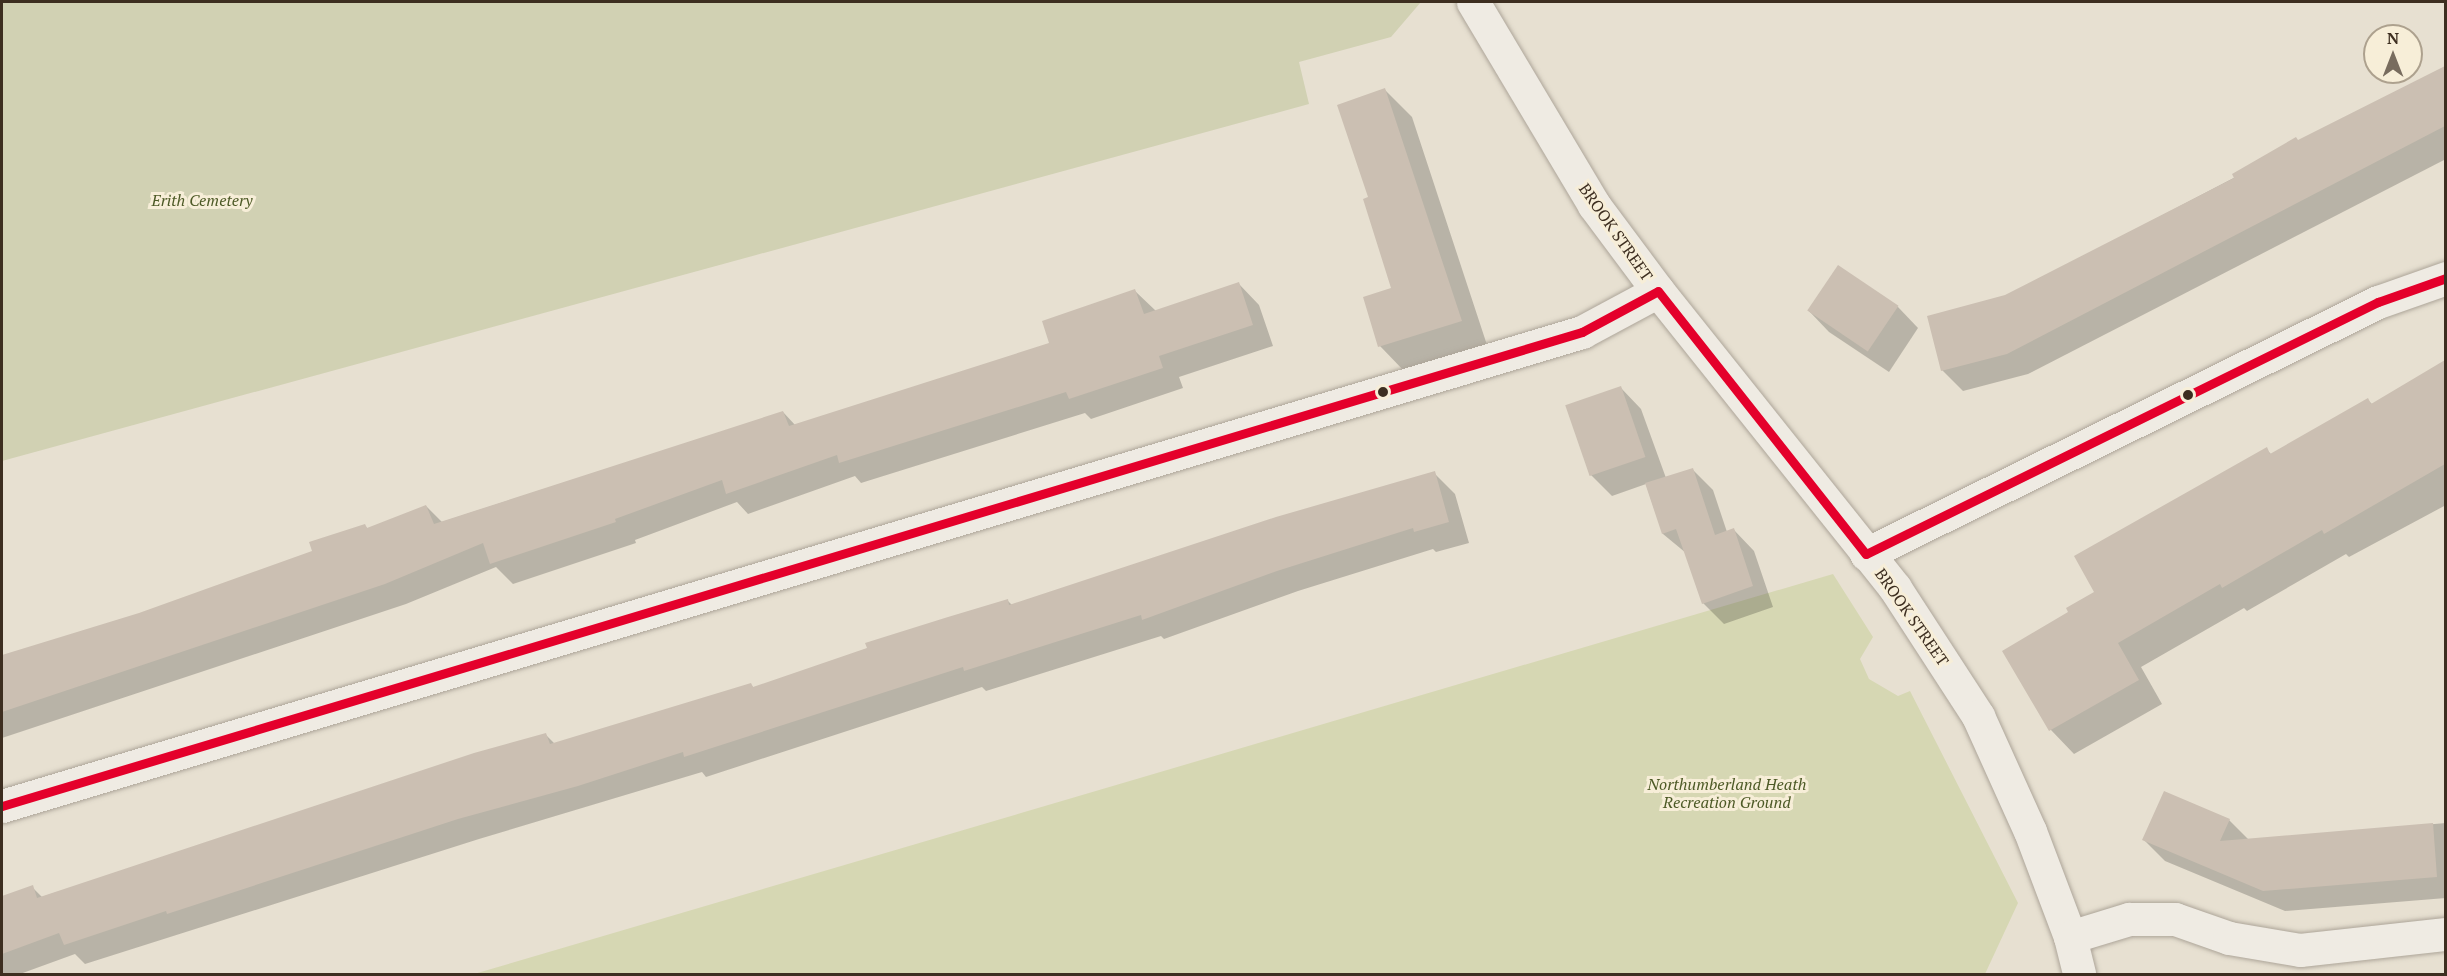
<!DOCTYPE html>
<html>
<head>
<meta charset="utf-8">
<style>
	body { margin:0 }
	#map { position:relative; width:2447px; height:976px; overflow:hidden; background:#e7e0d1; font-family:"PT Serif",serif }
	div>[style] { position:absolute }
	.green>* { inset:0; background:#d6d7b3 }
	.cemetery>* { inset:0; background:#d1d1b3 }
	.shadow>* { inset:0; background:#0003 }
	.building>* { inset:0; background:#cbbfb2; transform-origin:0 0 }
	.roads { filter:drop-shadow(0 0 2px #ada599) drop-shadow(0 0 2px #ada599) }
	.minor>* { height:33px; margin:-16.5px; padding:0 16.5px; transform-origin:16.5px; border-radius:16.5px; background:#efebe3 }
	.bus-1>* { height:9px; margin:-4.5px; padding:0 4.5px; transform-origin:4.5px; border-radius:4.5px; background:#e4002b }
	.dots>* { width:16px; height:16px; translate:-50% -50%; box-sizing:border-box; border:3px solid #f7eed8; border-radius:50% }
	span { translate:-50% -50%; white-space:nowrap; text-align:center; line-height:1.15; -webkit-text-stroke:6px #f7eed8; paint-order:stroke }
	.park-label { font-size:16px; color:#4d5a26; font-style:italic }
	.street-label { font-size:16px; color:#3d2e20 }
	.frame { position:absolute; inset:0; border:3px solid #3d2e20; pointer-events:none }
	.north { position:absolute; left:2363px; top:24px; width:60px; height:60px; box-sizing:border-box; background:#f7eed8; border:2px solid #ada18e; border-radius:50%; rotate:0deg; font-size:16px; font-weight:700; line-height:24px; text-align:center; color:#3d2e20 }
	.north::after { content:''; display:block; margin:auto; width:21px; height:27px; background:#786c5e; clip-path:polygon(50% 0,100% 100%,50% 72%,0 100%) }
</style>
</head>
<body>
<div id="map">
	<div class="green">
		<div style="clip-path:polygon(1833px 574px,1873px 637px,1860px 659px,1869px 679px,1898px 696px,1910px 691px,2018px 903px,1985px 974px,474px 974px)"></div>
	</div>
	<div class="cemetery">
		<div style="clip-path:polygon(2px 2px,1421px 2px,1391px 37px,1299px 62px,1309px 104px,2px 461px)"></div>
	</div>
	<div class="shadow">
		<div style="clip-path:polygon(2446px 67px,2446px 159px,2028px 374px,1963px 391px,1942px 370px,2006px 297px)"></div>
		<div style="clip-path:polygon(1385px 90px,1412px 117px,1488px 348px,1406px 373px,1380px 346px,1393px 289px,1370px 198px)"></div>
		<div style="clip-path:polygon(1239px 284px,1259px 305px,1273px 346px,1179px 377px,1183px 388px,1091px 419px,1085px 413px,861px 483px,855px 476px,748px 514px,737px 502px,635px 540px,636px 543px,513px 584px,496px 567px,406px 604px,2px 738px,2px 657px,140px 615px,314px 552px,365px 526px,368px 529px,426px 506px,442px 522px,783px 412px,796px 426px,1051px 343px,1135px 291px,1156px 311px)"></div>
		<div style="clip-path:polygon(1898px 307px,1918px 328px,1889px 372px,1829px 332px,1809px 311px)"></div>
		<div style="clip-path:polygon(2446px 362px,2446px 505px,2349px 557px,2346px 554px,2247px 611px,2244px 608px,2141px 667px,2162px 704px,2074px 754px,2051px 730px,2004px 651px,2070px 613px,2266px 449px,2272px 455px,2368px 400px,2373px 405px)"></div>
		<div style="clip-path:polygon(1621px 388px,1641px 409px,1666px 478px,1692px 469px,1713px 490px,1727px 532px,1734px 530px,1754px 551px,1773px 607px,1724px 624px,1703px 603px,1686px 553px,1663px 534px,1646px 484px,1612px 496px,1591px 475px)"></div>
		<div style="clip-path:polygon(1434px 473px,1455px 494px,1469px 543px,1436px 552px,1433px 549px,1298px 591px,1164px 639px,1161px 636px,986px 691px,982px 687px,706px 777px,702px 772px,479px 839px,85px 964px,75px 954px,20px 974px,2px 974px,2px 898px,32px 887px,42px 897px,546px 735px,555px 744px,751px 685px,754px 688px,1007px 600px,1012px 605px)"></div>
		<div style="clip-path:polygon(2229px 820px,2249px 840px,2446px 823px,2446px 898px,2285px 911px,2165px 861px,2144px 840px)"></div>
	</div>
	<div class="building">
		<div style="clip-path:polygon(2445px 66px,2445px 126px,2007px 354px,1941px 371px,1927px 316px,2005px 295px,2234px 178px,2232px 174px,2296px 137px,2298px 140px)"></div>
		<div style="clip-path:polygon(1385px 88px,1462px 321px,1378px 347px,1363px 297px,1391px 288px,1363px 199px,1368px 197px,1337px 105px)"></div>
		<div style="left:1838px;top:265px;width:73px;height:55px;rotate:34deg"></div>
		<div style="clip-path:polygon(1239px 282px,1253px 325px,1159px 356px,1163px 368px,1069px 399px,1066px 392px,839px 463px,837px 455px,726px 494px,722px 480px,615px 519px,616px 522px,490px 564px,483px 543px,385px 584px,2px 712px,2px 655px,139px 613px,312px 551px,309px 542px,365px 524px,367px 528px,426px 505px,434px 524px,783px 411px,789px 426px,1049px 343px,1042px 321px,1135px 289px,1144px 314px)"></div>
		<div style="clip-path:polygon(2445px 360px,2445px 464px,2324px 534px,2322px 530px,2222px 588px,2220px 584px,2118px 643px,2139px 680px,2049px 731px,2002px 651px,2068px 612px,2066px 608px,2094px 592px,2074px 556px,2267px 447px,2270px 454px,2368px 398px,2371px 404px)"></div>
		<div style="left:1621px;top:386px;width:75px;height:59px;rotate:71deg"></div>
		<div style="clip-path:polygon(1693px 468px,1715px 535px,1734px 528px,1753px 586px,1702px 604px,1676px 529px,1662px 534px,1645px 483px)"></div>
		<div style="clip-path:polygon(1435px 471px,1449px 522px,1414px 532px,1413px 528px,1277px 571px,1142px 620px,1141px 615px,964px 671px,963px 667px,684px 757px,683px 752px,578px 786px,458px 819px,167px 914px,166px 911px,64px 945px,59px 933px,2px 954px,2px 896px,33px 885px,37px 898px,474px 753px,546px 733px,550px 744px,751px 683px,753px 687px,867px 648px,865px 643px,948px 617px,1008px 599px,1009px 605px,1276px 517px)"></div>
		<div style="clip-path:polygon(2164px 791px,2230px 819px,2220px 841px,2433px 823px,2437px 877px,2263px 891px,2142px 840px)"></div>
	</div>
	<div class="roads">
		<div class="minor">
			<div style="left:1473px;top:2px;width:236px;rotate:59.2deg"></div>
			<div style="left:1594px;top:205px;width:107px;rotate:53.3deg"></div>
			<div style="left:1658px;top:291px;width:380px;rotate:51.4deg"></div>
			<div style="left:1895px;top:588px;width:153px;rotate:57deg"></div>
			<div style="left:1978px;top:716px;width:126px;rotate:65.7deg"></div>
			<div style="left:2030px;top:831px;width:113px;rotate:69.3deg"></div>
			<div style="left:2070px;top:937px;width:38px;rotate:76deg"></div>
			<div style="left:1866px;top:554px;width:571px;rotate:-26.21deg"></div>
			<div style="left:2378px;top:302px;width:72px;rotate:-19.4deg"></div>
			<div style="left:2px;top:806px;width:1650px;rotate:-16.7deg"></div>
			<div style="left:1582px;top:332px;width:86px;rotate:-28.3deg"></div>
			<div style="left:2070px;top:937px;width:62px;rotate:-17deg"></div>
			<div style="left:2129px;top:919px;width:46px"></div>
			<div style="left:2175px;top:919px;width:57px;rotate:19.4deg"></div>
			<div style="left:2229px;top:938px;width:72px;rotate:9.6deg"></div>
			<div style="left:2300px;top:950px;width:147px;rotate:-6.3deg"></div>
		</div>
	</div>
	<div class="bus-1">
		<div style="left:1658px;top:291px;width:335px;rotate:51.7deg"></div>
		<div style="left:1866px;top:554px;width:571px;rotate:-26.21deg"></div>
		<div style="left:2378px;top:302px;width:72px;rotate:-19.4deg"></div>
		<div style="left:2px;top:806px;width:1650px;rotate:-16.7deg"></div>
		<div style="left:1582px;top:332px;width:86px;rotate:-28.3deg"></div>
	</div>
	<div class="dots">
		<div style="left:1383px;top:392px;background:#3d2e20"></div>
		<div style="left:2188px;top:395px;background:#3d2e20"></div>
	</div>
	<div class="park-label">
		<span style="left:202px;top:200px">Erith Cemetery</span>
		<span style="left:1727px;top:793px">Northumberland Heath<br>Recreation Ground</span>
	</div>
	<div class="street-label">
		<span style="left:1616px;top:232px;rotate:55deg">BROOK STREET</span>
		<span style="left:1912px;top:617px;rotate:55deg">BROOK STREET</span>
	</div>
	<div class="frame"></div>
	<div class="north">N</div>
</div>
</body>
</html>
